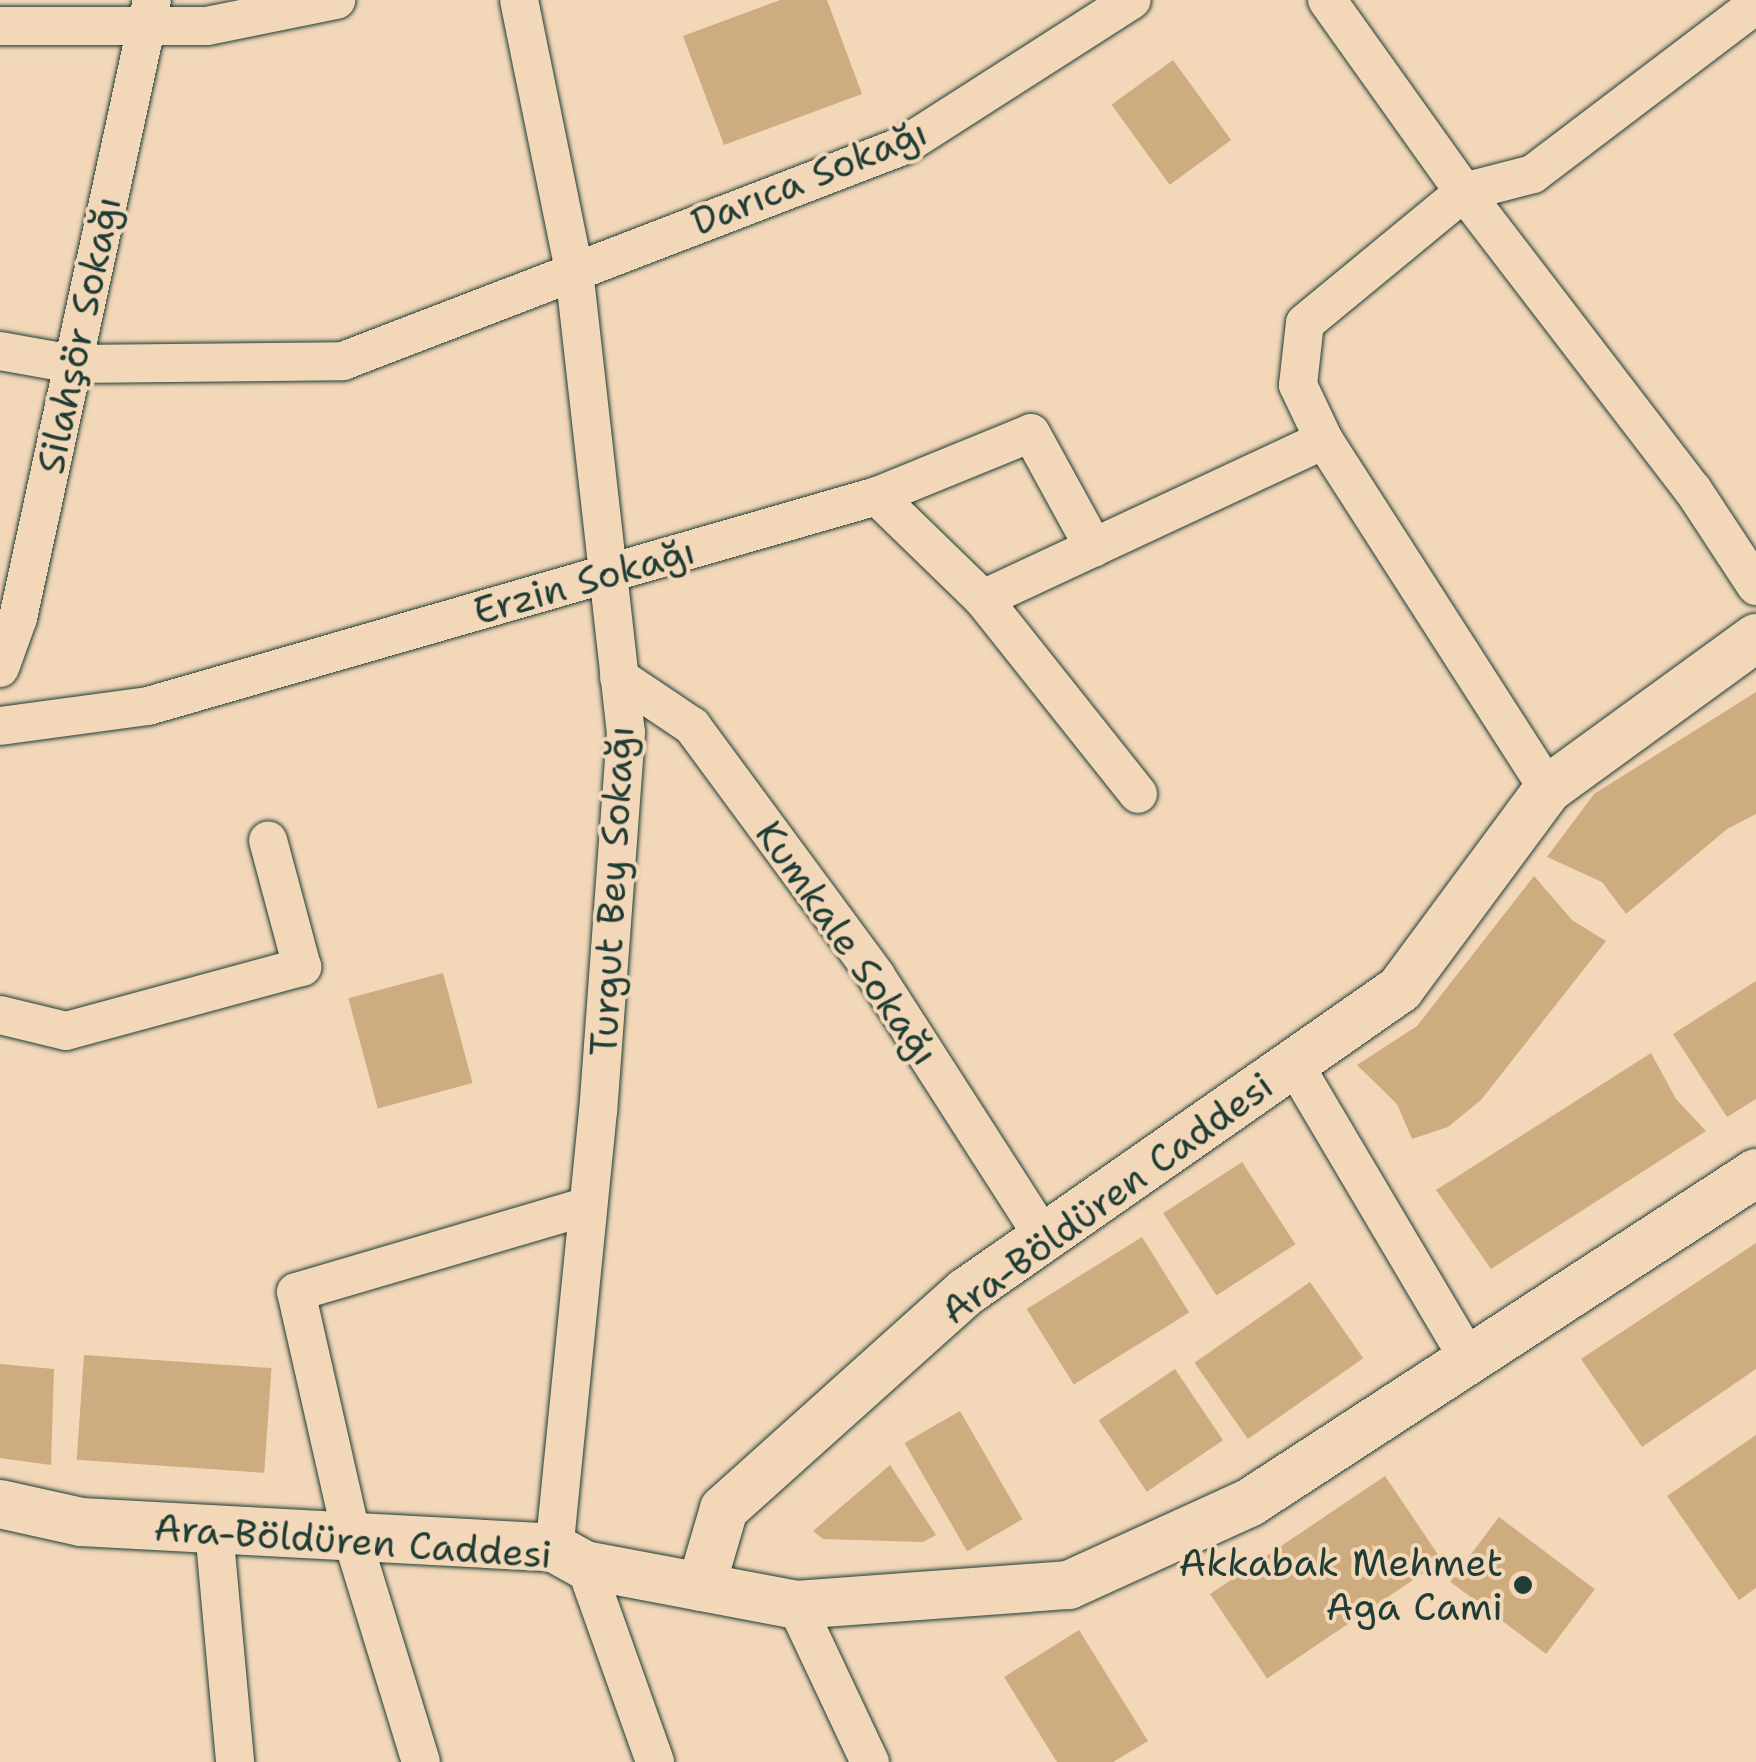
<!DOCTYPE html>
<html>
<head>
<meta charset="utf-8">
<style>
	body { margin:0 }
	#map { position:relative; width:1756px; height:1762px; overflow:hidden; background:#f3d7b9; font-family:"Shantell Sans",sans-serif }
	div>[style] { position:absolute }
	.building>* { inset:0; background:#cdac80; transform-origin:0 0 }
	.roads { filter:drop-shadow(0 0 2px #1f3d34) drop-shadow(0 0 2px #1f3d34) }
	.minor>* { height:38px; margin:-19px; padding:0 19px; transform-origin:19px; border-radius:19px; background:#f3d7b9 }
	.tertiary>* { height:48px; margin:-24px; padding:0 24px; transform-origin:24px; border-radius:24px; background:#f3d7b9 }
	.dots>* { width:28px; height:28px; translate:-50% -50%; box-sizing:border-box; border:5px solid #f3d7b9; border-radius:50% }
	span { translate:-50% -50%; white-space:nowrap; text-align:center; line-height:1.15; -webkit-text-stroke:8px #f3d7b9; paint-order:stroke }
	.street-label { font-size:38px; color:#1f3d34 }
	.poi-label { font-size:38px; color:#1f3d34 }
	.right { translate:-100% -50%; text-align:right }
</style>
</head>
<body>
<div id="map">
	<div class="building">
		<div style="clip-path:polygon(780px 0,827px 0,862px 94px,724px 145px,683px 36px)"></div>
		<div style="left:1173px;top:60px;width:99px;height:76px;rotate:54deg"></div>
		<div style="clip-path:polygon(1756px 692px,1756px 814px,1727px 829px,1626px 914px,1602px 882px,1547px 857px,1594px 794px)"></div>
		<div style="clip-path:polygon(1534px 876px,1572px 920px,1606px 941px,1481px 1100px,1448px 1127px,1412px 1139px,1397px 1104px,1357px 1065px,1417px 1026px)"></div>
		<div style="left:443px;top:973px;width:114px;height:98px;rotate:75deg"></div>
		<div style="clip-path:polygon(1756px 981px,1756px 1099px,1727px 1117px,1673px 1034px)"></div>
		<div style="clip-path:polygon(1651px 1053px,1676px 1099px,1706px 1131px,1491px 1269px,1436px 1190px)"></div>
		<div style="left:1242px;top:1162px;width:98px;height:94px;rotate:57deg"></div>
		<div style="left:1142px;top:1237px;width:89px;height:136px;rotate:58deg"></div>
		<div style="clip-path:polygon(1756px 1243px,1756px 1369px,1642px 1447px,1581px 1359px)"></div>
		<div style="left:1310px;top:1282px;width:93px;height:141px;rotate:55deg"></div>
		<div style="left:84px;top:1355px;width:188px;height:105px;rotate:4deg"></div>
		<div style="clip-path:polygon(0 1364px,54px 1369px,51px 1465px,0 1458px)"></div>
		<div style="left:1175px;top:1369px;width:86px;height:92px;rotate:56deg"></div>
		<div style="left:960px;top:1411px;width:125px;height:64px;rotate:60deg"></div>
		<div style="clip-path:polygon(1756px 1435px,1756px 1588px,1739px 1600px,1667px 1496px)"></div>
		<div style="clip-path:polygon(890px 1465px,936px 1535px,923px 1542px,823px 1539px,813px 1531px)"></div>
		<div style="left:1385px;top:1476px;width:102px;height:211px;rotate:56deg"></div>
		<div style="left:1499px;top:1517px;width:120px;height:81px;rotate:37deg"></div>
		<div style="clip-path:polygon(1079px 1630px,1148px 1741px,1113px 1762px,1057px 1762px,1004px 1677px)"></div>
	</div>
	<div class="roads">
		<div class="minor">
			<div style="left:519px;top:0;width:276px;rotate:78.5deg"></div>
			<div style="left:574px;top:270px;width:465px;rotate:83.6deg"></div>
			<div style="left:626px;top:732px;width:380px;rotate:94.2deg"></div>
			<div style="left:598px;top:1111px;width:439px;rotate:95.7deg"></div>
			<div style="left:1327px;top:0;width:236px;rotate:54.5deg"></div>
			<div style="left:1464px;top:192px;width:376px;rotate:52.5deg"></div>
			<div style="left:1693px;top:490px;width:115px;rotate:56.7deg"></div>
			<div style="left:0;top:26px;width:207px"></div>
			<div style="left:207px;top:26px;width:132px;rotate:-11.4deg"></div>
			<div style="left:0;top:351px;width:74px;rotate:10.1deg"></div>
			<div style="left:73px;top:364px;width:270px;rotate:-0.6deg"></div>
			<div style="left:343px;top:361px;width:602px;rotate:-21.02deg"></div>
			<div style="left:905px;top:145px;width:269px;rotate:-32.6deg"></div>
			<div style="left:877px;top:496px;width:148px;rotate:44.2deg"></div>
			<div style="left:983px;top:599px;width:249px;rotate:51.5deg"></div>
			<div style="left:983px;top:599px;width:376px;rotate:-25deg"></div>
			<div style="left:0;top:668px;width:53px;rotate:-70.2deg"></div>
			<div style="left:18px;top:618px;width:632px;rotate:-77.77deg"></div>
			<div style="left:619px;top:677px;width:88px;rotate:33.9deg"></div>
			<div style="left:692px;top:726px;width:310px;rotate:53.6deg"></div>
			<div style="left:876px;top:976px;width:311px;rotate:57.3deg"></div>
			<div style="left:0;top:726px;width:149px;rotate:-7.7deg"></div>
			<div style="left:148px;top:706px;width:759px;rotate:-16.07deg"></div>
			<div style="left:877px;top:496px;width:166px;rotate:-22.2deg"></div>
			<div style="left:1031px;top:433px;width:131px;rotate:61.3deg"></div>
			<div style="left:1548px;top:789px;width:415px;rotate:-122.7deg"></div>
			<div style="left:1324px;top:440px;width:61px;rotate:-115.3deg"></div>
			<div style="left:1298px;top:385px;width:62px;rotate:-83.6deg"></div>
			<div style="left:1305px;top:323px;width:206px;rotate:-39.5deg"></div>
			<div style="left:1464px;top:192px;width:71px;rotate:-14.6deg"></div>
			<div style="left:1533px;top:174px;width:280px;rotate:-37.2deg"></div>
			<div style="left:0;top:1015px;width:68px;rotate:13.6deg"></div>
			<div style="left:66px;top:1031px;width:245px;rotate:-15.2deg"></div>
			<div style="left:302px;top:967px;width:131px;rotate:-105deg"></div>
			<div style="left:1294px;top:1064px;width:344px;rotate:59.4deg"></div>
			<div style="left:214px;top:1530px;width:233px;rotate:84.8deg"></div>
			<div style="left:585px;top:1565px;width:209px;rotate:70.4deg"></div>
			<div style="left:796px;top:1605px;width:174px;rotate:64.8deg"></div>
			<div style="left:421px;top:1762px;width:234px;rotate:-107.1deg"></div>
			<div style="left:352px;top:1538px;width:252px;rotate:-102.8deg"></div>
			<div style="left:296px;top:1292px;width:304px;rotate:-16.4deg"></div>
		</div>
		<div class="tertiary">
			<div style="left:0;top:1504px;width:83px;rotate:12.5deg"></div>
			<div style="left:81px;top:1522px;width:474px;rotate:3.1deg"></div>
			<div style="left:554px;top:1548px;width:35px;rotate:29deg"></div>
			<div style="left:585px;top:1565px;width:215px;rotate:10.7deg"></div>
			<div style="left:796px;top:1605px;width:274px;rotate:-4.2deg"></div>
			<div style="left:1069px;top:1585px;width:198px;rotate:-24.5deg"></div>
			<div style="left:1249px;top:1503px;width:605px;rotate:-33.06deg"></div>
			<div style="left:701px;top:1587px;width:81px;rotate:-73.6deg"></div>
			<div style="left:724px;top:1509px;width:325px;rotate:-41.9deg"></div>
			<div style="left:966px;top:1292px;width:529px;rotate:-34.92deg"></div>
			<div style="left:1400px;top:989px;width:249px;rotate:-53.5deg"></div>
			<div style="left:1548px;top:789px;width:257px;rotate:-36deg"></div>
		</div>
	</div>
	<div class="dots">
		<div style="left:1523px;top:1585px;background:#1f3d34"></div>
	</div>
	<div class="street-label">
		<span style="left:809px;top:177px;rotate:-22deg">Darıca Sokağı</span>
		<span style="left:79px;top:335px;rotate:-78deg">Silahşör Sokağı</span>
		<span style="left:584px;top:581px;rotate:-16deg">Erzin Sokağı</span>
		<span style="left:612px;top:891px;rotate:-87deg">Turgut Bey Sokağı</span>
		<span style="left:847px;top:943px;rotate:55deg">Kumkale Sokağı</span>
		<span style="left:1107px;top:1198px;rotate:-36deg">Ara-Böldüren Caddesi</span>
		<span style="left:353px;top:1541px;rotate:4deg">Ara-Böldüren Caddesi</span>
	</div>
	<div class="poi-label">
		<span class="right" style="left:1503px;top:1585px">Akkabak Mehmet<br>Aga Cami</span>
	</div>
</div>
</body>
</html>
